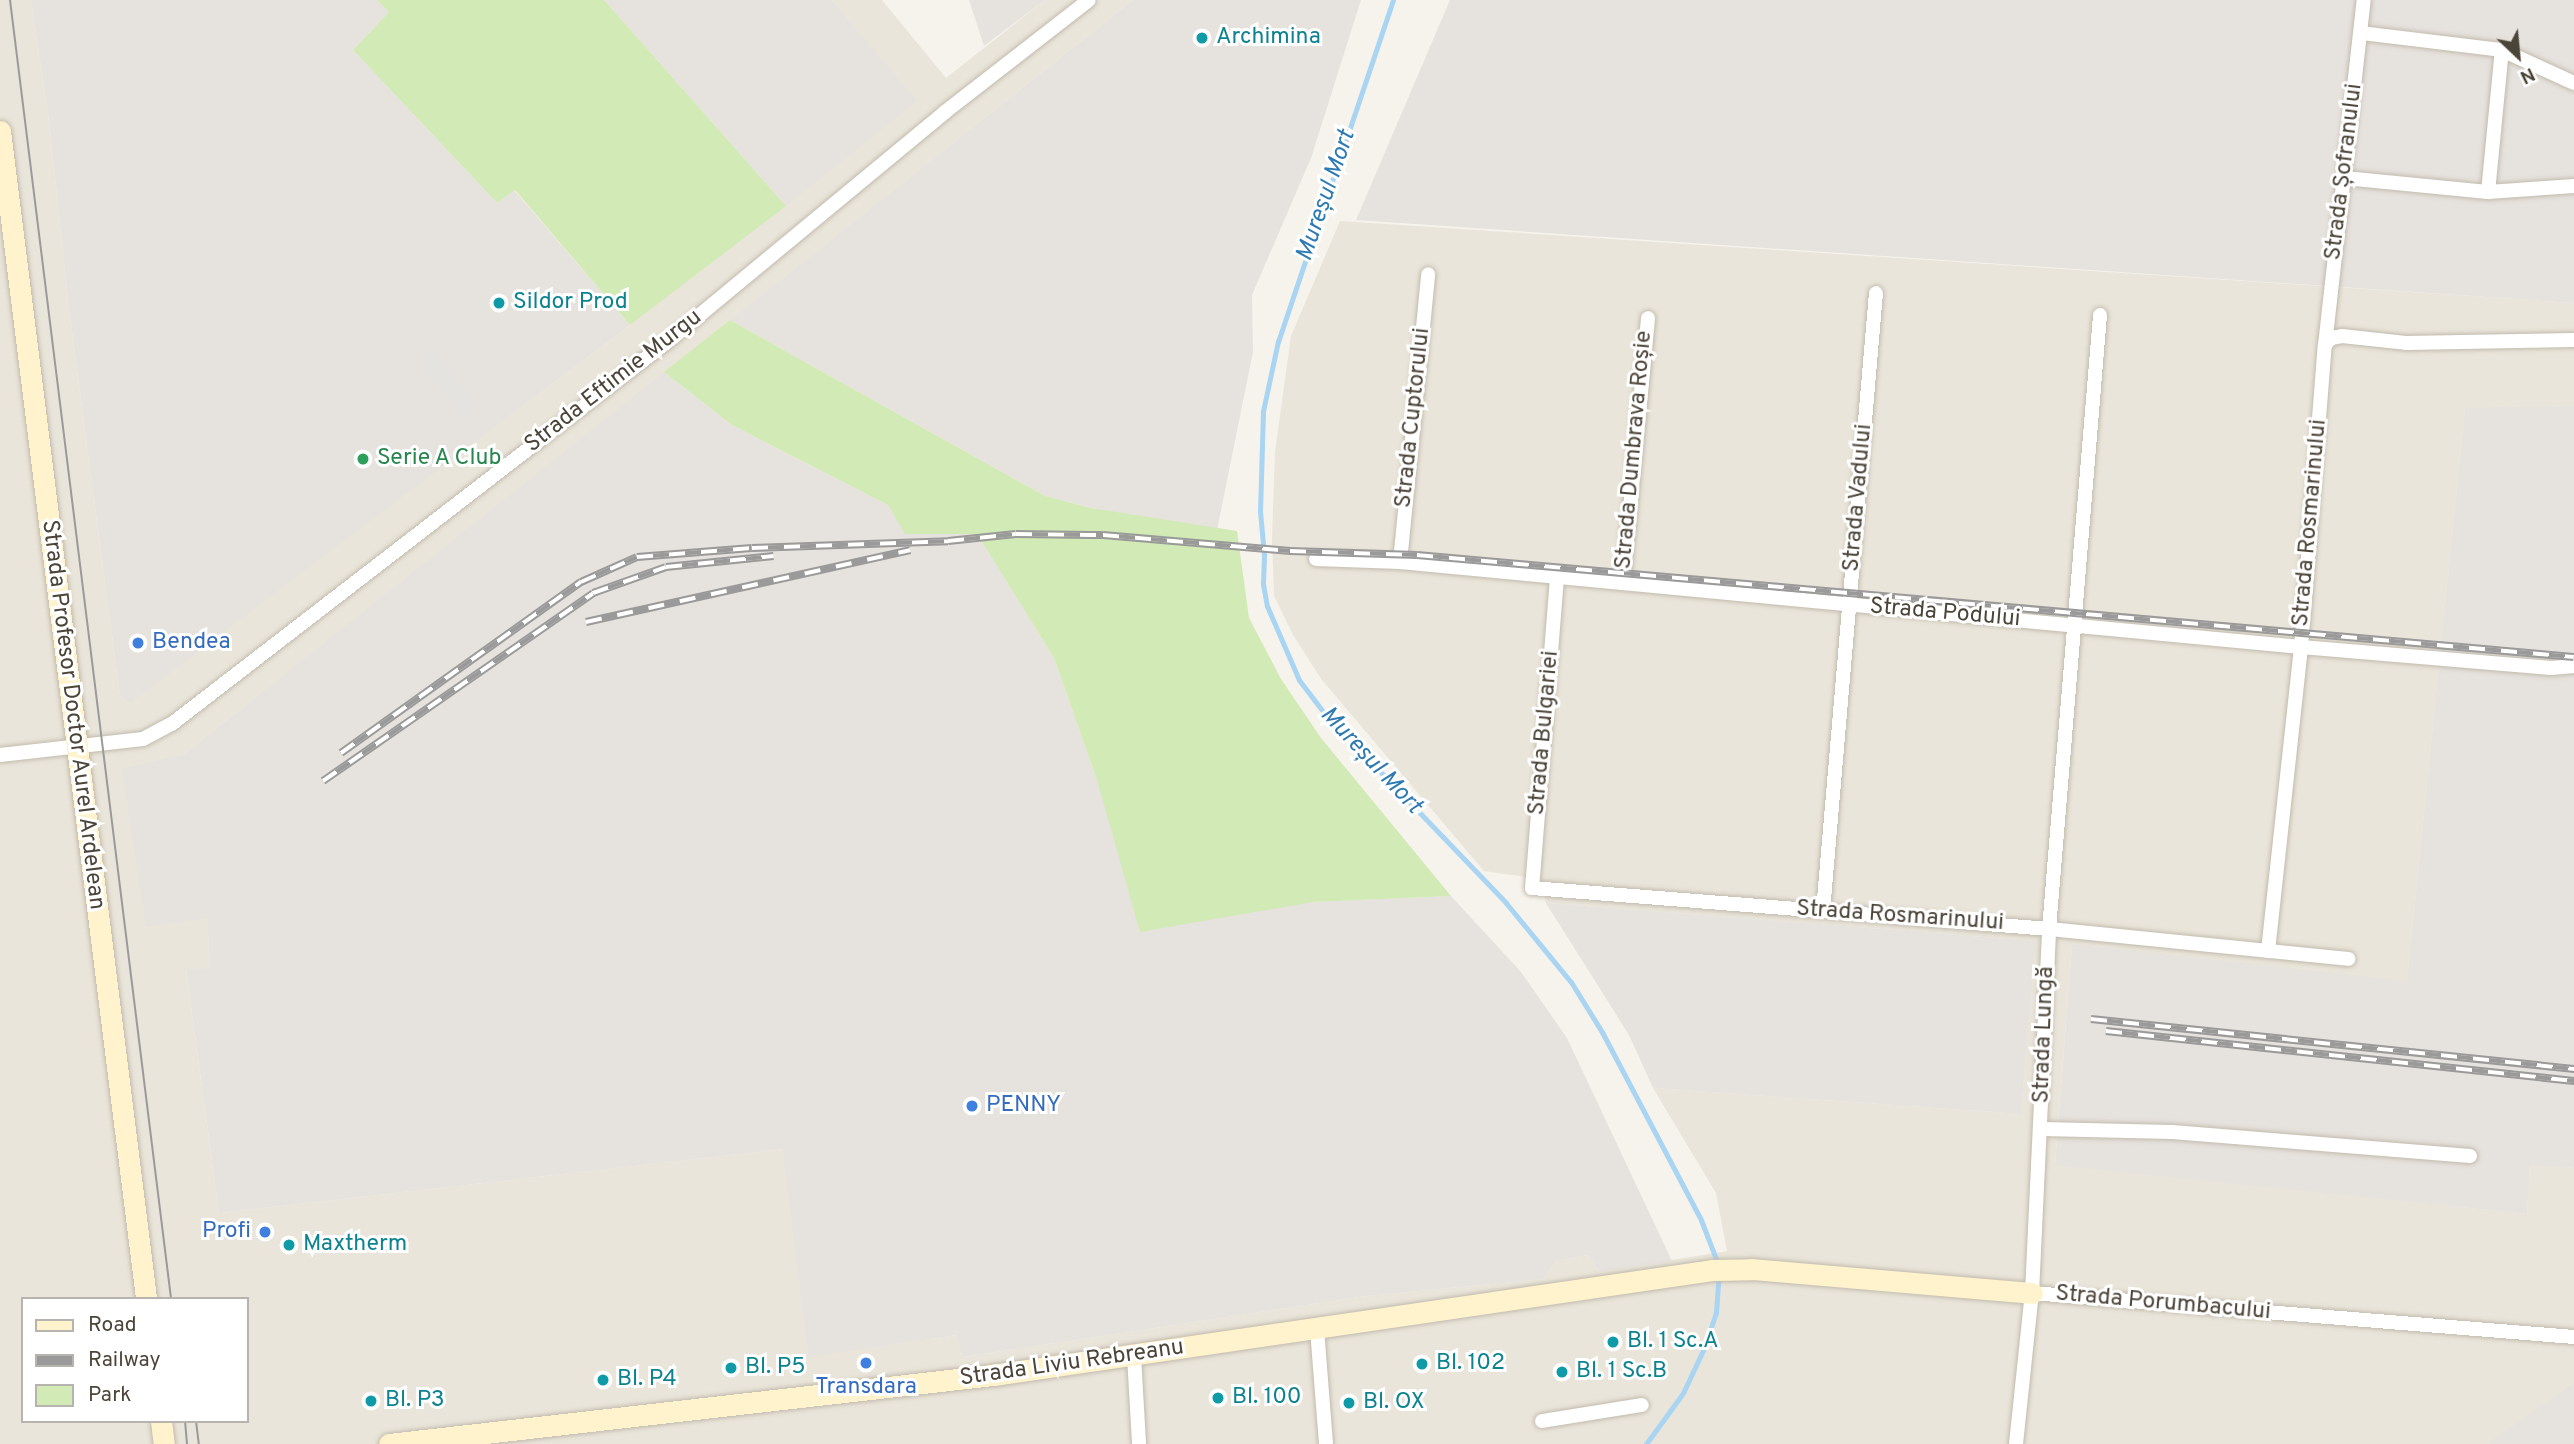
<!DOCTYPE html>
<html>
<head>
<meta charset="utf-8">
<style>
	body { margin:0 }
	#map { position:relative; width:2574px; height:1444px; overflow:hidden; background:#f6f3ec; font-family:Overpass,sans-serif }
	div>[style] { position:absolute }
	.residential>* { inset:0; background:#eae5da }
	.industrial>* { inset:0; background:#e6e2dd }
	.green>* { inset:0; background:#d2eab5 }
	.parking>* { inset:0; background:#e5e3e0; transform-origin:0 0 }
	.stream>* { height:5px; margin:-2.5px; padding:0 2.5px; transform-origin:2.5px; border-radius:2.5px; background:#a9d4f2 }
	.roads { filter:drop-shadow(0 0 2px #c2bbae) drop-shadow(0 0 2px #c2bbae) }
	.street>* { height:14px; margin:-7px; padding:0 7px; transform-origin:7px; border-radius:7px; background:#fff }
	.secondary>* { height:21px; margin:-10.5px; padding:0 10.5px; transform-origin:10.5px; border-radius:10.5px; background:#fff3cd }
	.tram>* { height:2px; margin:-1px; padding:0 1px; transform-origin:1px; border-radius:1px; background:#9a9a9a }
	.rail>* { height:8px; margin-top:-4px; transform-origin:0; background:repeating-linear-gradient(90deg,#fff 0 16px,#9a9a9a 0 32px); box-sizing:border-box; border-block:2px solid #9a9a9a }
	.dots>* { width:19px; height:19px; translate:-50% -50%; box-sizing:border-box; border:4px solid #fff; border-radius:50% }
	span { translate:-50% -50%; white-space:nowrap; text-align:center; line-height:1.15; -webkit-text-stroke:6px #fff; paint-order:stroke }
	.culture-label { font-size:23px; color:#0d838f }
	.left { translate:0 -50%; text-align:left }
	.street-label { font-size:23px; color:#4b4439 }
	.leisure-label { font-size:23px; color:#27864d }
	.shop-label { font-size:23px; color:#366cbe }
	.right { translate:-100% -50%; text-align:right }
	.water-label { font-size:24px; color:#2e7ab2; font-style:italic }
	.legend { position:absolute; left:21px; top:1297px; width:228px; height:126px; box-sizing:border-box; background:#fff; border:2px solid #b7b4b0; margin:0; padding:9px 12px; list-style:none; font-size:21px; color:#4b4439 }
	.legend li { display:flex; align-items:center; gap:14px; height:35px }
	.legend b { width:35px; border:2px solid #b7b4b0 }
	.north { position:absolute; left:2483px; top:21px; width:70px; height:70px; -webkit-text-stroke:5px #fff; paint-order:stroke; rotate:154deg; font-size:19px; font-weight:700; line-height:28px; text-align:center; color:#4b4439 }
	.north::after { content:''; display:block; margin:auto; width:24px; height:32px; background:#4b4439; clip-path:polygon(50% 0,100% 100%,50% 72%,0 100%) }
</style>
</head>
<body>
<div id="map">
	<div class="residential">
		<div style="clip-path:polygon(evenodd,0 0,31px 0,49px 121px,69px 309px,120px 696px,130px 702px,630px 325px,916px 101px,832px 0,882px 0,946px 78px,1045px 0,1133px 0,184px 754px,123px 768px,207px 917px,210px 968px,186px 970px,219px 1213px,784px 1149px,808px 1356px,958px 1335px,964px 1357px,1366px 1296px,1544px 1279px,1555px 1261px,1588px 1255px,1600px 1272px,1727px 1251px,1716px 1193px,1653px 1088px,2021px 1114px,2034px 941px,1546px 903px,1540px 879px,1484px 871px,1322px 680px,1293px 635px,1274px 596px,1272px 538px,1275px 452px,1291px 336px,1340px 221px,2574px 303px,2574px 406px,2465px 409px,2407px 982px,2072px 944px,2055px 1164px,2527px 1214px,2530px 1164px,2574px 1168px,2574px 1382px,2489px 1444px,0 1444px,0 0,23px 1299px,247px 1299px,247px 1421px,23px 1421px,23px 1299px)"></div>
	</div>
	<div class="industrial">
		<div style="clip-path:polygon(31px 0,377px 0,389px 12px,353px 50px,497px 203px,514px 190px,630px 325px,130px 703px,120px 696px,69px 309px,49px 121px)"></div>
		<div style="clip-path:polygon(604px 0,832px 0,917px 101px,786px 206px)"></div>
		<div style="clip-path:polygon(969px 0,1045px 0,984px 46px)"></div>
		<div style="clip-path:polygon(1133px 0,1361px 0,1311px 158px,1252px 295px,1253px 352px,1217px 530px,1091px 508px,1045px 496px,730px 320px)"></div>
		<div style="clip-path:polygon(1450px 0,2574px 0,2574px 303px,1356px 220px)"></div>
		<div style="clip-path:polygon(664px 372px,732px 425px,888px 505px,906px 534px,977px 534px,1054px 658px,1097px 780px,1313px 902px,1451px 896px,1521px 972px,1567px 1038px,1672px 1261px,1600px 1272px,1588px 1255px,1555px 1261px,1544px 1279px,1366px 1296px,963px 1357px,957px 1335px,808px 1357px,783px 1149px,219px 1213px,186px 969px,210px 968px,207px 918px,146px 927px,122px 768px,184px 754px)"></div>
		<div style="clip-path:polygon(2574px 406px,2574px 1168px,2530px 1165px,2527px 1214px,2055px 1165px,2072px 944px,2407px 981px,2465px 408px)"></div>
		<div style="clip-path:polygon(1546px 903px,2035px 941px,2021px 1114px,1653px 1088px,1629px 1035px)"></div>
		<div style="clip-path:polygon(2574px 1382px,2574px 1444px,2489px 1444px,2490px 1442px)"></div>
	</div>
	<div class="green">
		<div style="clip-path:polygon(377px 0,604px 0,786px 206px,630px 325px,515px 190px,497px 203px,353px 50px,389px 12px)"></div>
		<div style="clip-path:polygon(730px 320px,1045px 496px,1091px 508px,1237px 531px,1249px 618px,1281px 679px,1321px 738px,1451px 896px,1313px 902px,1140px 932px,1097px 780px,1054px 658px,977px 534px,905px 534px,888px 505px,732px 425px,664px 372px)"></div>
	</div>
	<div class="parking">
		<div style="left:434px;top:350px;width:73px;height:20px;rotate:52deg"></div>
	</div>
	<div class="stream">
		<div style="left:1393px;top:0;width:360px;rotate:108.6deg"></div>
		<div style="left:1278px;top:341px;width:72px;rotate:102.1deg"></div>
		<div style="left:1263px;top:411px;width:100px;rotate:91.7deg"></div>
		<div style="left:1260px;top:511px;width:44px;rotate:84.8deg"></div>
		<div style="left:1264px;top:555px;width:29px;rotate:92deg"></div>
		<div style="left:1263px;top:584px;width:22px;rotate:80deg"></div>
		<div style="left:1267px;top:606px;width:81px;rotate:66.6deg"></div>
		<div style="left:1299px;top:680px;width:43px;rotate:52.6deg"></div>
		<div style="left:1325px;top:714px;width:262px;rotate:46.2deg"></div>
		<div style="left:1506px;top:903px;width:102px;rotate:50.6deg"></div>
		<div style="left:1571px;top:982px;width:59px;rotate:58.2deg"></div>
		<div style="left:1602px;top:1032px;width:212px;rotate:62.2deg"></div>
		<div style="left:1701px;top:1220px;width:47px;rotate:68.9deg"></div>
		<div style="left:1646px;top:1444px;width:63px;rotate:-54deg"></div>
		<div style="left:1683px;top:1393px;width:52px;rotate:-64.9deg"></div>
		<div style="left:1705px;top:1346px;width:35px;rotate:-72deg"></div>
		<div style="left:1716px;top:1313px;width:39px;rotate:-86deg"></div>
	</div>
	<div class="roads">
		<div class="street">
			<div style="left:2502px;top:50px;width:79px;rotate:24.6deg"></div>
			<div style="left:2344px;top:178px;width:145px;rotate:5.6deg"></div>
			<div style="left:2488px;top:192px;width:143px;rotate:-84.4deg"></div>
			<div style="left:2502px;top:50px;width:142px;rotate:-173.1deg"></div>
			<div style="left:2488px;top:192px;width:86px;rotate:-4deg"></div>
			<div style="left:2325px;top:345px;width:9px;rotate:-49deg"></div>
			<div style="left:2331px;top:338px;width:11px;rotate:-10deg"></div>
			<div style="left:2342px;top:336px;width:64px;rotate:6.2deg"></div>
			<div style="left:2406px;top:343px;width:168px;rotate:-1deg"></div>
			<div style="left:1316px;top:559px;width:84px;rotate:2deg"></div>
			<div style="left:1400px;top:562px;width:905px;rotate:5.39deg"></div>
			<div style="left:2301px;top:647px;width:251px;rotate:4.8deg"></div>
			<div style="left:2551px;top:668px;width:23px;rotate:-5deg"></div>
			<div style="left:1400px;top:562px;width:289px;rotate:-84.4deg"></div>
			<div style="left:1557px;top:578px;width:311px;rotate:94.6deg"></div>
			<div style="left:1532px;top:888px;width:519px;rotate:4.53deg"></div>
			<div style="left:2049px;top:929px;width:301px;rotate:5.7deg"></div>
			<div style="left:1623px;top:583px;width:266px;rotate:-84.6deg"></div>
			<div style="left:0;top:755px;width:144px;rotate:-6.4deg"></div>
			<div style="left:143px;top:739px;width:34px;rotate:-28deg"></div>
			<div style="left:173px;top:723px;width:630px;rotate:-37.65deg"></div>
			<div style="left:672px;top:338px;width:354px;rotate:-39.6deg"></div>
			<div style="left:945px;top:112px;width:182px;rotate:-37.9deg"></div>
			<div style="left:1823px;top:911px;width:620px;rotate:-85.1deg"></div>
			<div style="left:2268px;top:951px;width:306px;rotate:-83.8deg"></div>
			<div style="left:2301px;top:647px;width:303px;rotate:-85.5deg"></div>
			<div style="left:2325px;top:345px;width:347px;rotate:-83.6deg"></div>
			<div style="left:2042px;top:1129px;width:130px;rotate:1.3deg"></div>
			<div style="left:2172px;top:1132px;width:299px;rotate:4.6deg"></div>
			<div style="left:2032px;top:1293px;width:544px;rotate:4.64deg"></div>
			<div style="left:1317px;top:1329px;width:115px;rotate:85.5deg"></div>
			<div style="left:1134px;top:1356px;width:88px;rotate:86.7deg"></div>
			<div style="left:1542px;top:1421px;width:101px;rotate:-9.1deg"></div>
			<div style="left:2016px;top:1444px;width:152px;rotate:-84deg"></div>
			<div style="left:2032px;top:1293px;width:364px;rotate:-87.3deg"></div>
			<div style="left:2049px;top:929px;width:616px;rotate:-85.25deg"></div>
		</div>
		<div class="secondary">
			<div style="left:0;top:131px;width:1177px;rotate:82.87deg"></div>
			<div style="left:161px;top:1421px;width:23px;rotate:83deg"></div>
			<div style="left:389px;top:1444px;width:608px;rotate:-6.52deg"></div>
			<div style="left:993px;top:1375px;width:728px;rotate:-8.3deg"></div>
			<div style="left:1713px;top:1270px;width:39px;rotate:-1deg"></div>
			<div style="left:1752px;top:1269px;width:281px;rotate:4.9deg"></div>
		</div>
	</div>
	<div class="tram">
		<div style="left:10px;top:0;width:1309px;rotate:82.93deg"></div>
		<div style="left:185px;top:1421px;width:23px;rotate:85deg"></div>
		<div style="left:196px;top:1421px;width:23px;rotate:83deg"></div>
	</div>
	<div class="rail">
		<div style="left:586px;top:622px;width:332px;rotate:-12.5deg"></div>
		<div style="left:341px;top:753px;width:295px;rotate:-35.5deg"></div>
		<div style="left:581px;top:582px;width:61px;rotate:-24.1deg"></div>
		<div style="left:637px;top:557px;width:115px;rotate:-4.5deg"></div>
		<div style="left:752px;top:548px;width:196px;rotate:-2deg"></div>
		<div style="left:948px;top:541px;width:68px;rotate:-5.9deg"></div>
		<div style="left:1016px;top:534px;width:87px;rotate:0.7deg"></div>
		<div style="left:1103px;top:535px;width:188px;rotate:4.9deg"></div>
		<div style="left:1290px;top:551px;width:127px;rotate:1.8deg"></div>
		<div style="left:1417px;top:555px;width:1161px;rotate:5.04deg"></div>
		<div style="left:323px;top:781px;width:329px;rotate:-34.8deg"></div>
		<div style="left:593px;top:593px;width:77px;rotate:-19.6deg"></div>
		<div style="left:666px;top:567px;width:108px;rotate:-5.9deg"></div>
		<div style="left:2091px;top:1019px;width:486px;rotate:5.9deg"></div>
		<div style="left:2106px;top:1031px;width:471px;rotate:6.1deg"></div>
	</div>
	<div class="dots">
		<div style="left:1202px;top:38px;background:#0f9aa8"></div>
		<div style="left:499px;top:303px;background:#0f9aa8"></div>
		<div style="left:363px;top:459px;background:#2e9e5b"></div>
		<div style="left:138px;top:643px;background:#3f7fe0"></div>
		<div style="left:972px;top:1106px;background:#3f7fe0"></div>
		<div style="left:265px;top:1232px;background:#3f7fe0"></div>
		<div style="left:289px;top:1245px;background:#0f9aa8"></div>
		<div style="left:1613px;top:1342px;background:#0f9aa8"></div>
		<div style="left:866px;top:1363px;background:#3f7fe0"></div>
		<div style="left:1422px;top:1364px;background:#0f9aa8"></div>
		<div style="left:731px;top:1368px;background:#0f9aa8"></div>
		<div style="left:1562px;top:1372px;background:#0f9aa8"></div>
		<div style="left:603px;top:1380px;background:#0f9aa8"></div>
		<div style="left:1218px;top:1398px;background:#0f9aa8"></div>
		<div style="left:371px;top:1401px;background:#0f9aa8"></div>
		<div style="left:1349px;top:1403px;background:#0f9aa8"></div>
	</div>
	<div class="culture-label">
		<span class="left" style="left:1216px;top:38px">Archimina</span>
		<span class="left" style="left:513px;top:303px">Sildor Prod</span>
		<span class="left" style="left:303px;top:1245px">Maxtherm</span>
		<span class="left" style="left:1627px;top:1342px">Bl. 1 Sc.A</span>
		<span class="left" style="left:1436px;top:1364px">Bl. 102</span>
		<span class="left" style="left:745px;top:1368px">Bl. P5</span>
		<span class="left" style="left:1576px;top:1372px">Bl. 1 Sc.B</span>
		<span class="left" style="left:617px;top:1380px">Bl. P4</span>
		<span class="left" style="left:1232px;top:1398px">Bl. 100</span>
		<span class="left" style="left:385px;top:1401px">Bl. P3</span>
		<span class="left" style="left:1363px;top:1403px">Bl. OX</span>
	</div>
	<div class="street-label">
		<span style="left:2345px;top:172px;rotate:-83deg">Strada Șofranului</span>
		<span style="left:614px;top:382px;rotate:-38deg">Strada Eftimie Murgu</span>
		<span style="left:1414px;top:418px;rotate:-84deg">Strada Cuptorului</span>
		<span style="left:1635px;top:450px;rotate:-85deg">Strada Dumbrava Roșie</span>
		<span style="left:1859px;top:498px;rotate:-85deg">Strada Vadului</span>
		<span style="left:2311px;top:523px;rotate:-85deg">Strada Rosmarinului</span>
		<span style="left:1945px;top:614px;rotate:5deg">Strada Podului</span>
		<span style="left:72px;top:715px;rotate:83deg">Strada Profesor Doctor Aurel Ardelean</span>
		<span style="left:1545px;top:733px;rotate:-85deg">Strada Bulgariei</span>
		<span style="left:1900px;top:917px;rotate:4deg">Strada Rosmarinului</span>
		<span style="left:2045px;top:1035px;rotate:-88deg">Strada Lungă</span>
		<span style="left:2163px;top:1304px;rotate:5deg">Strada Porumbacului</span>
		<span style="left:1072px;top:1364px;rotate:-8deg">Strada Liviu Rebreanu</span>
	</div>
	<div class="leisure-label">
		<span class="left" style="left:377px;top:459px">Serie A Club</span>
	</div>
	<div class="shop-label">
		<span class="left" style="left:152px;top:643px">Bendea</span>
		<span class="left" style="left:986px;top:1106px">PENNY</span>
		<span class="right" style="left:251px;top:1232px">Profi</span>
		<span style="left:866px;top:1388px">Transdara</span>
	</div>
	<div class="water-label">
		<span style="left:1327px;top:196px;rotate:-71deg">Mureșul Mort</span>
		<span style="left:1370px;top:761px;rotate:47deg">Mureșul Mort</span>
	</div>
	<ul class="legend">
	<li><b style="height:9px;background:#fff3cd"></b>Road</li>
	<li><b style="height:9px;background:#9a9a9a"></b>Railway</li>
	<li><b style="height:19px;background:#d2eab5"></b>Park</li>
	</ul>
	<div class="north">N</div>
</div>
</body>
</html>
